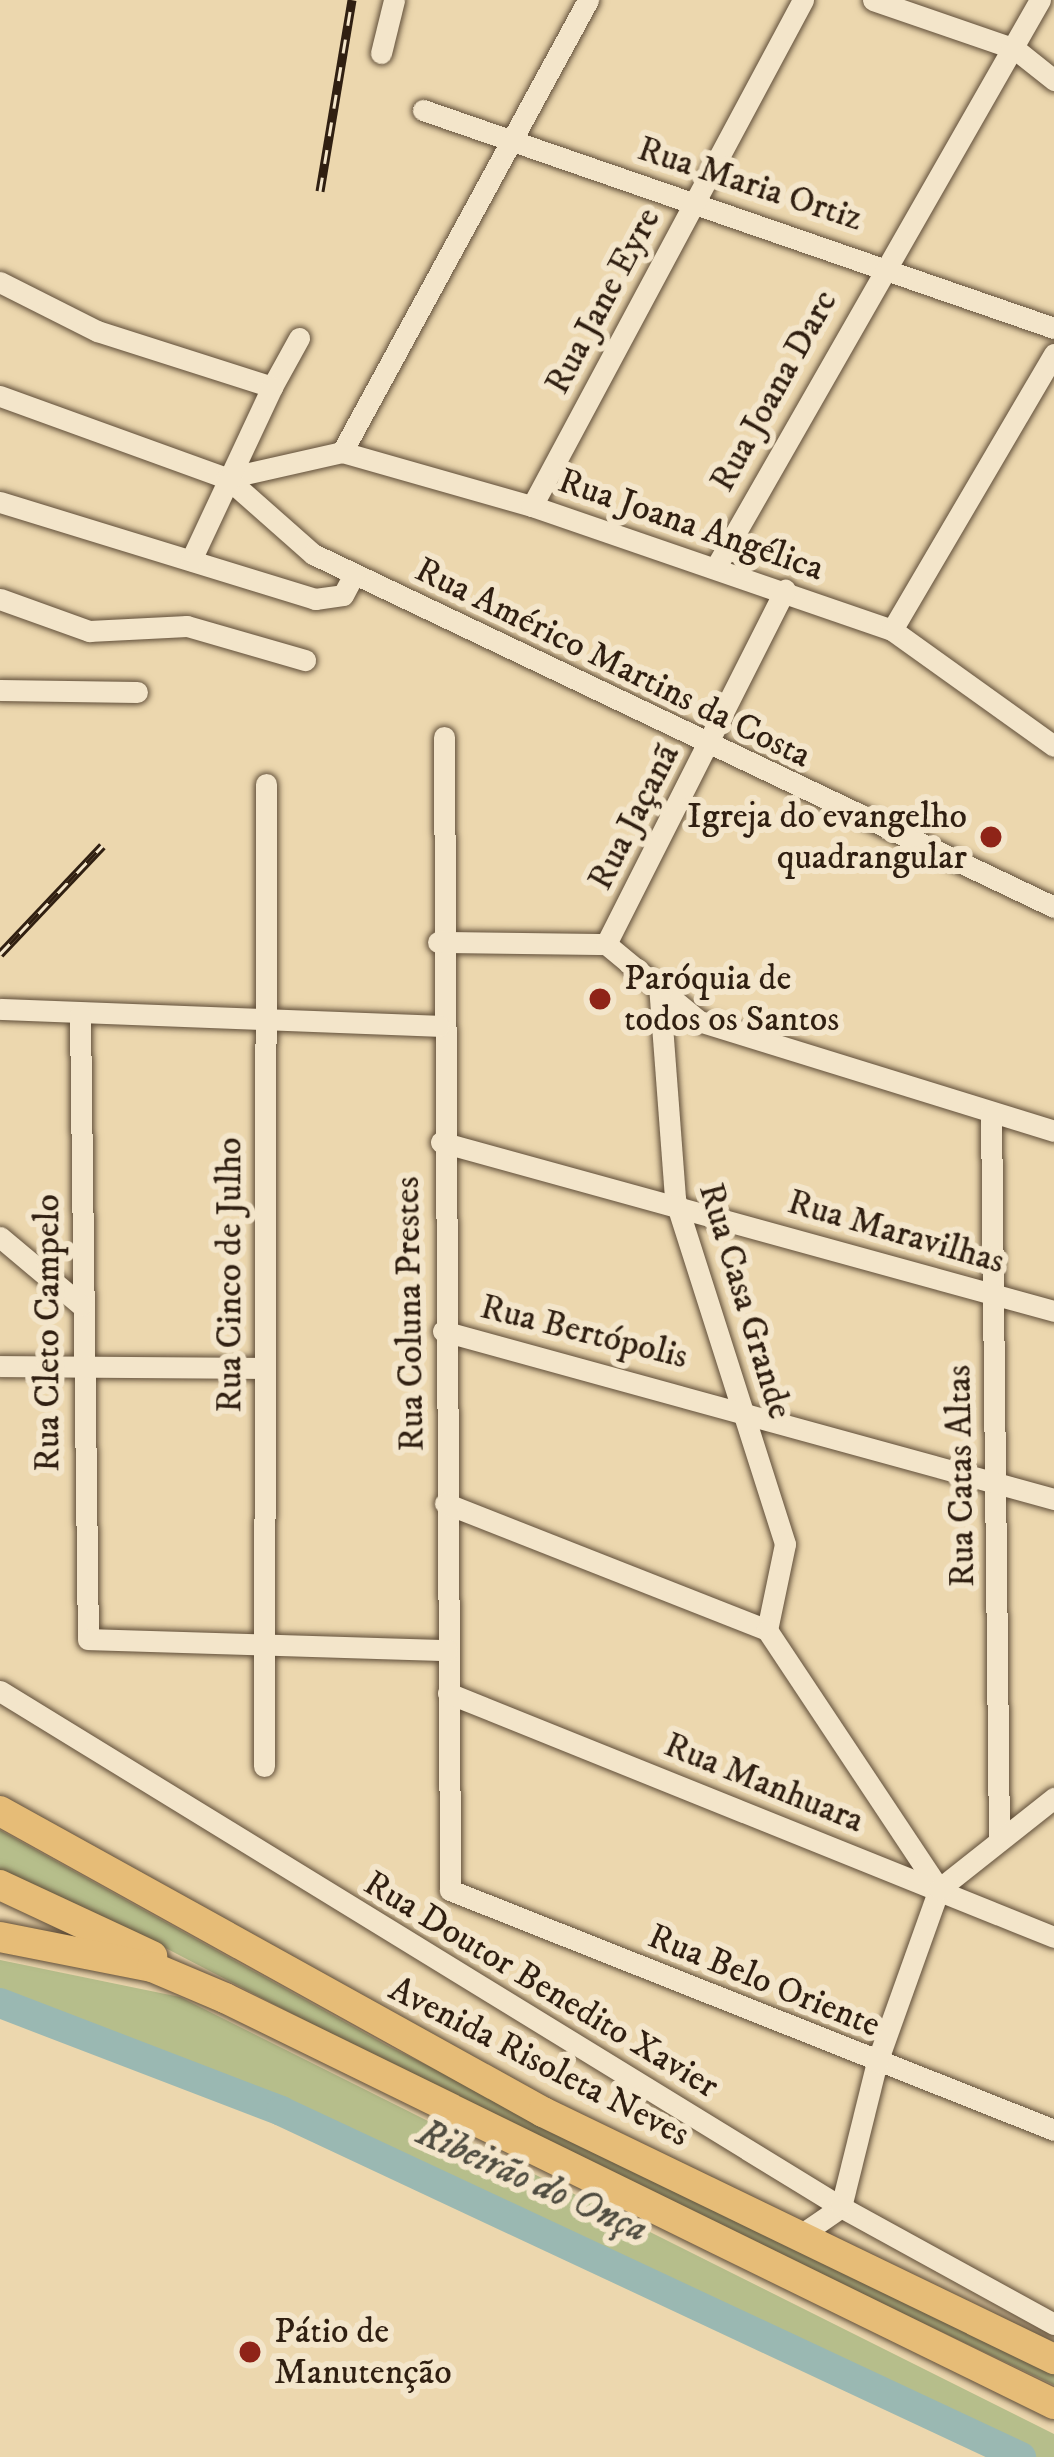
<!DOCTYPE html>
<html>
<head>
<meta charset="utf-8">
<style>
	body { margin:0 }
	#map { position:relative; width:1054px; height:2457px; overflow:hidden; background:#ecd7ae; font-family:"IM FELL DW Pica",serif }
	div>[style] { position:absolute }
	.green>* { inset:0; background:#b6be8b }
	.river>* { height:30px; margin:-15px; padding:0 15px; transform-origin:15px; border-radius:15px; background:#9ab8b2 }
	.roads { filter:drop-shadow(0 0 3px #5f4d38) drop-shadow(0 0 3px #5f4d38) }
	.minor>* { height:21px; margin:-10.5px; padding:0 10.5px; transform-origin:10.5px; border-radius:10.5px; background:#f3e5ca }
	.highway>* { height:30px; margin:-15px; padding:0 15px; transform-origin:15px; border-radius:15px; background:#e6bc77 }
	.rail>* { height:9px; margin-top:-4.5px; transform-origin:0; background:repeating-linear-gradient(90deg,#f3e5ca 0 14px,#301f11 0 28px); box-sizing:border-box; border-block:3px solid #301f11 }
	.dots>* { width:33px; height:33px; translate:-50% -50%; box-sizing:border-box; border:6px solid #f3e5ca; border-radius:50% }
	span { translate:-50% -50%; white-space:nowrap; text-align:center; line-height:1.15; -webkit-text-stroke:12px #f3e5ca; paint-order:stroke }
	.street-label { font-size:36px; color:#301f11 }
	.poi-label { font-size:36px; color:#301f11 }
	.right { translate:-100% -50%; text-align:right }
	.left { translate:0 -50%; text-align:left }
	.water-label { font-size:39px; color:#504d41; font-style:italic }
</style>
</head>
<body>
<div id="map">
	<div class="green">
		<div style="clip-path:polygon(0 1830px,390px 2047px,1054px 2373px,1054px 2385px,524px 2134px,125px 1927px,0 1877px)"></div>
		<div style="clip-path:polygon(0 1960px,180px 1997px,1054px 2434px,1054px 2457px,1032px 2457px,157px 2051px,0 1997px)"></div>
	</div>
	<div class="river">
		<div style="left:0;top:2003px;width:301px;rotate:21deg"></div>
		<div style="left:281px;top:2111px;width:817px;rotate:25.06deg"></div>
	</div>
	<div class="roads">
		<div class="minor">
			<div style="left:873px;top:0;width:150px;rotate:19deg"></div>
			<div style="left:1015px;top:49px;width:50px;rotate:38.5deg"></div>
			<div style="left:381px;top:53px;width:55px;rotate:-76.2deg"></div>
			<div style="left:423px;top:110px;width:668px;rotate:19.06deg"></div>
			<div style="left:0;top:282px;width:109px;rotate:26.8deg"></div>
			<div style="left:97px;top:331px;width:184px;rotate:17.7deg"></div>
			<div style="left:272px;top:387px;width:56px;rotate:-61.1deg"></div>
			<div style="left:0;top:396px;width:241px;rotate:19.9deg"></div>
			<div style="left:227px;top:478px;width:115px;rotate:41.5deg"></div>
			<div style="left:313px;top:554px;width:821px;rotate:25.47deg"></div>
			<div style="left:342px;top:452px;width:515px;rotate:-61.44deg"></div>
			<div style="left:227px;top:478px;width:118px;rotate:-12.7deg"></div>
			<div style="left:342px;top:452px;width:198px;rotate:15.9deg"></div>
			<div style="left:532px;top:506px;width:381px;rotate:19deg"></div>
			<div style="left:892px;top:630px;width:199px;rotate:35.6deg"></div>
			<div style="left:0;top:502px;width:330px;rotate:17.1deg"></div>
			<div style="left:315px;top:599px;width:28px;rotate:-8deg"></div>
			<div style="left:343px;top:595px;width:24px;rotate:-62deg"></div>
			<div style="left:532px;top:506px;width:574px;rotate:-61.83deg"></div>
			<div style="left:191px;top:560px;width:191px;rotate:-64.9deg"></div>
			<div style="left:716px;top:567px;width:653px;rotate:-60.26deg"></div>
			<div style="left:0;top:599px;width:95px;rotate:19.8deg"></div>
			<div style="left:89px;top:631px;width:98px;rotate:-2.9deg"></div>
			<div style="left:187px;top:626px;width:123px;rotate:16.1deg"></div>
			<div style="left:892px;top:630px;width:320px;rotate:-59.6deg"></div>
			<div style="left:0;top:690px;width:137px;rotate:0.8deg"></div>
			<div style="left:444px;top:737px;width:1153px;rotate:89.7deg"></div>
			<div style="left:450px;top:1890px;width:650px;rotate:21.67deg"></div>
			<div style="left:438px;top:942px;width:168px;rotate:0.7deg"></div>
			<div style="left:606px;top:944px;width:121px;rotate:39.6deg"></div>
			<div style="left:699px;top:1021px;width:372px;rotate:17.2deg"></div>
			<div style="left:606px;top:944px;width:397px;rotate:-63.2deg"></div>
			<div style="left:659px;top:985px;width:215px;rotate:85.7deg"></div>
			<div style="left:675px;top:1199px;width:362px;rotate:72.3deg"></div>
			<div style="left:785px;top:1544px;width:88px;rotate:101.8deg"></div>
			<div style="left:0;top:1009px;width:439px;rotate:2.2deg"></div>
			<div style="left:80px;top:1015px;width:624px;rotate:89.27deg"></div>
			<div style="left:88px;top:1639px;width:359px;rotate:1.8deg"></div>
			<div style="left:991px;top:1112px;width:726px;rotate:89.37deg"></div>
			<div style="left:441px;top:1142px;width:636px;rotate:15.41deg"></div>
			<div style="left:0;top:1237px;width:106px;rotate:40deg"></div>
			<div style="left:443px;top:1331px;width:634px;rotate:15.37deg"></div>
			<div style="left:0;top:1366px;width:261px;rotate:0.4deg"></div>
			<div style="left:445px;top:1503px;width:346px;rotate:21.5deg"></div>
			<div style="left:767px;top:1630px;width:311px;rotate:56.4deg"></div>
			<div style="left:0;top:1691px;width:987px;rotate:31.53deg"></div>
			<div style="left:841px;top:2207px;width:243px;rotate:28.8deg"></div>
			<div style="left:448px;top:1693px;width:653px;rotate:21.93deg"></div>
			<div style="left:264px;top:1766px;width:982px;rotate:-89.88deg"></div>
			<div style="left:799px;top:2236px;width:51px;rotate:-34.6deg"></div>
			<div style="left:841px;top:2207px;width:149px;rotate:-76.1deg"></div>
			<div style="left:877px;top:2062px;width:184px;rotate:-70.3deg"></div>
			<div style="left:939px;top:1889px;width:147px;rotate:-38.4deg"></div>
		</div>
		<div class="highway">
			<div style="left:0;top:1811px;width:621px;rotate:29deg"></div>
			<div style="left:543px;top:2112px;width:568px;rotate:25.8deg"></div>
			<div style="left:0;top:1885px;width:168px;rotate:25deg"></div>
			<div style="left:0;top:1937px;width:155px;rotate:11.2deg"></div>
			<div style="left:152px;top:1967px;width:79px;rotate:23deg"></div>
			<div style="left:225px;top:1998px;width:923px;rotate:26.09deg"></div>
		</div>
	</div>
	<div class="rail">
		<div style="left:320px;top:191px;width:194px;rotate:-80.5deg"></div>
		<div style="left:0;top:954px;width:149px;rotate:-46.6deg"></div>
	</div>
	<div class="dots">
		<div style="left:991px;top:837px;background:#8f2418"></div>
		<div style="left:600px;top:999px;background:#8f2418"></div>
		<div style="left:250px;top:2352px;background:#8f2418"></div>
	</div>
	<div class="street-label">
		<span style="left:750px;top:184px;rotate:18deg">Rua Maria Ortiz</span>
		<span style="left:603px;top:301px;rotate:-62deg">Rua Jane Eyre</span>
		<span style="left:774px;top:391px;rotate:-61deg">Rua Joana Darc</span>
		<span style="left:691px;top:525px;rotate:19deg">Rua Joana Angélica</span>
		<span style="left:613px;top:663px;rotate:26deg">Rua Américo Martins da Costa</span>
		<span style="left:634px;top:817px;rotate:-63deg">Rua Jaçanã</span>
		<span style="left:896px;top:1232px;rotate:16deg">Rua Maravilhas</span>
		<span style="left:230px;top:1275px;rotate:-90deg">Rua Cinco de Julho</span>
		<span style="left:745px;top:1301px;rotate:73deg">Rua Casa Grande</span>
		<span style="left:410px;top:1314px;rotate:-91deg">Rua Coluna Prestes</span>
		<span style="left:584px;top:1332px;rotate:14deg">Rua Bertópolis</span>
		<span style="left:48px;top:1333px;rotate:-90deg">Rua Cleto Campelo</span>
		<span style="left:961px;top:1476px;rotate:-91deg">Rua Catas Altas</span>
		<span style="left:764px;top:1783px;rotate:22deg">Rua Manhuara</span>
		<span style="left:764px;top:1981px;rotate:22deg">Rua Belo Oriente</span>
		<span style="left:541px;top:1985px;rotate:31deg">Rua Doutor Benedito Xavier</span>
		<span style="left:539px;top:2062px;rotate:27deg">Avenida Risoleta Neves</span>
	</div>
	<div class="poi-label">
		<span class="right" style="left:967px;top:837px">Igreja do evangelho<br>quadrangular</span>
		<span class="left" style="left:624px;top:999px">Paróquia de<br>todos os Santos</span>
		<span class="left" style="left:274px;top:2352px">Pátio de<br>Manutenção</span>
	</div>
	<div class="water-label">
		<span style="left:532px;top:2182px;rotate:24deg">Ribeirão do Onça</span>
	</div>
</div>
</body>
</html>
